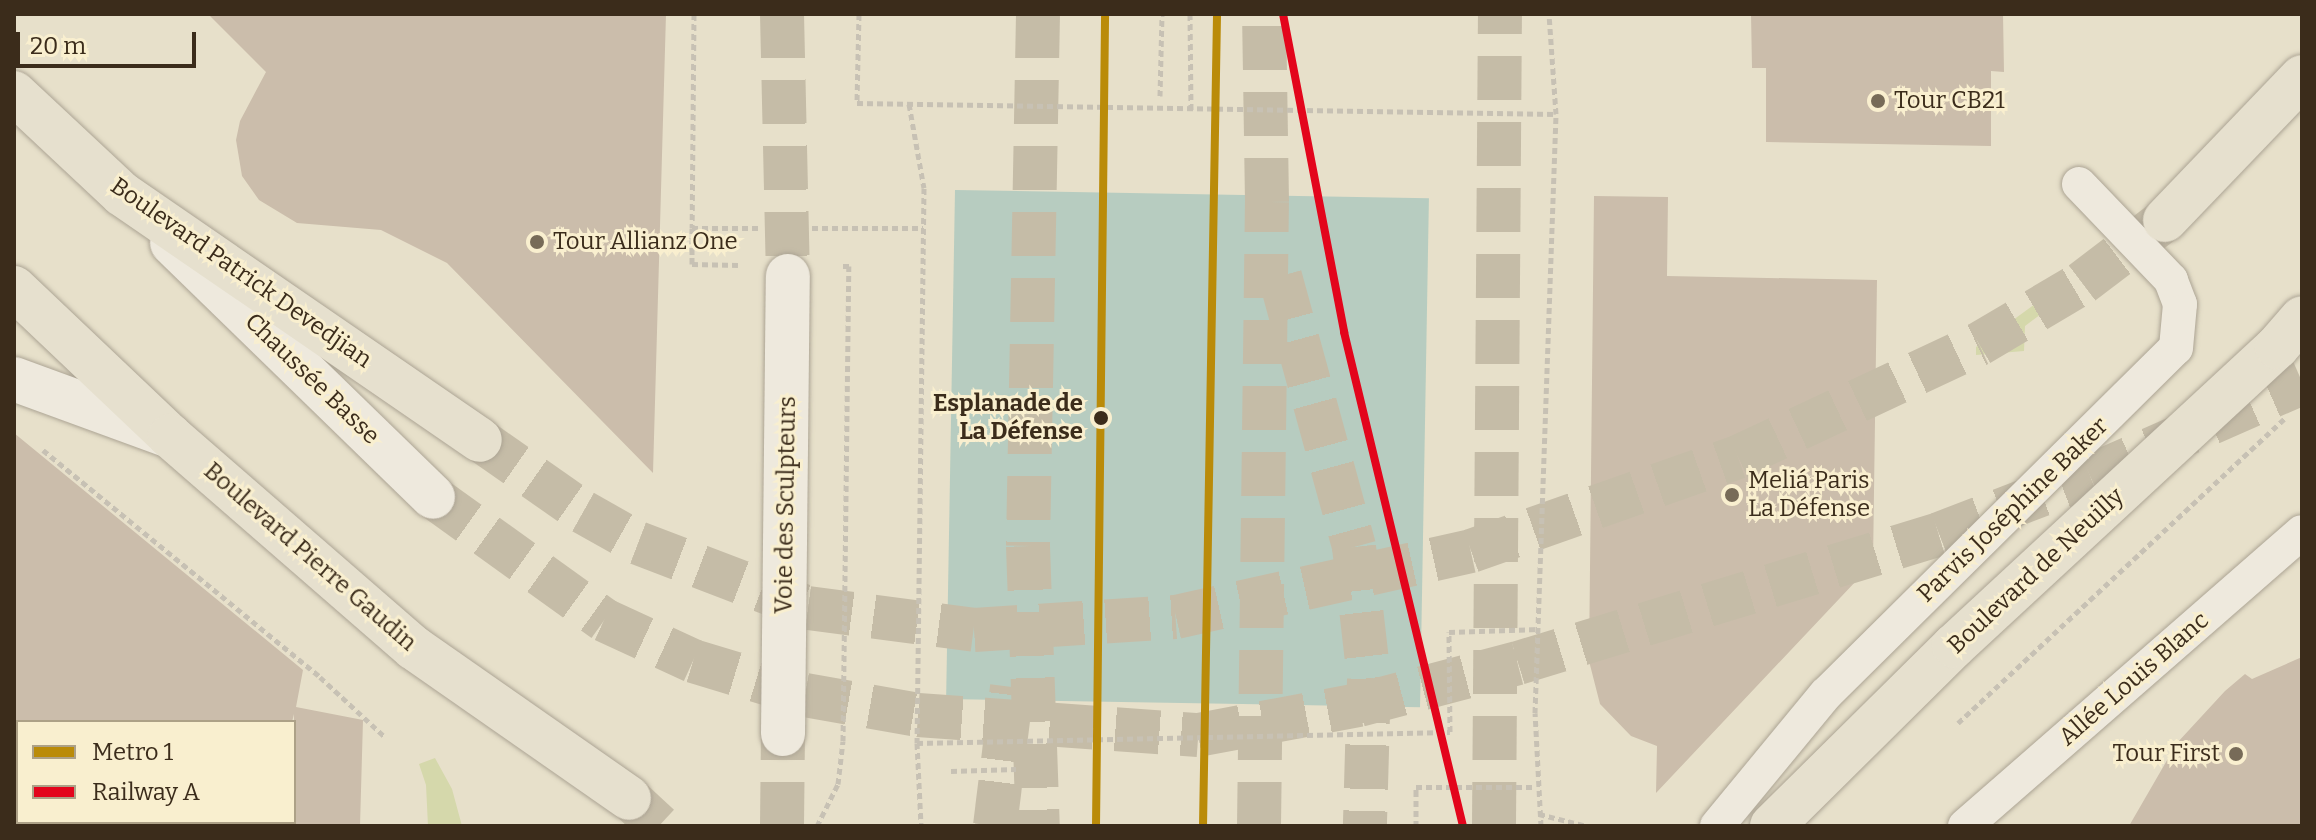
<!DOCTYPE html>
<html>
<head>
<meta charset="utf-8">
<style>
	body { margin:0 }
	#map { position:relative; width:2316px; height:840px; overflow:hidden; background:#e7e0ca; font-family:Bitter,serif }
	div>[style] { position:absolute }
	.green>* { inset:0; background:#d5d8ab }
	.water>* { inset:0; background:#b7ccc0; transform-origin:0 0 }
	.building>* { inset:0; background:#cbbdab }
	.minor-tunnel>* { height:44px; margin-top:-22px; transform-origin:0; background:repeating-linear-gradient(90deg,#c5bca7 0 44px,transparent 0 66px) }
	.secondary-tunnel>* { height:44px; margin-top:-22px; transform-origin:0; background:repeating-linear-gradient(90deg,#c5bca7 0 44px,transparent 0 66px) }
	.primary-tunnel>* { height:44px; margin-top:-22px; transform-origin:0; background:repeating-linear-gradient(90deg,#c5bca7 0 44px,transparent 0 66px) }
	.motorway-tunnel>* { height:44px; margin-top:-22px; transform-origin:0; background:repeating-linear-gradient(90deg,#c5bca7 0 44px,transparent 0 66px) }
	.path>* { height:5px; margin-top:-2.5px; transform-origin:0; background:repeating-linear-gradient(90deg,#c7c1b4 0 6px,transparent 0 10px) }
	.roads { filter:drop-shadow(0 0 2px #aca494) drop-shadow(0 0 2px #aca494) }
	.service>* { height:34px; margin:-17px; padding:0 17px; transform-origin:17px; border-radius:17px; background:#eee9dd }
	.minor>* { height:44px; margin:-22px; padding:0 22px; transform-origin:22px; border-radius:22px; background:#eee9dd }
	.secondary>* { height:44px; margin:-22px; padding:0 22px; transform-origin:22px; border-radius:22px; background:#eee9dd }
	.primary>* { height:44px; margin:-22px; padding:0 22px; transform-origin:22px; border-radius:22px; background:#e6e0ce }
	.rail-1>* { height:8px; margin:-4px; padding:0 4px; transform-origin:4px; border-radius:4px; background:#e3051c }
	.metro-1>* { height:8px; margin:-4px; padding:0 4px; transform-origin:4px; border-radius:4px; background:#ba8b09 }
	.dots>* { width:22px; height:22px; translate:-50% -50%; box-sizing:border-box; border:4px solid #f9efcf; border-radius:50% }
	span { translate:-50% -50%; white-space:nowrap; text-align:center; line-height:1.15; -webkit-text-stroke:6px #f9efcf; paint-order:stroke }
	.poi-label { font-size:24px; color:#3b2c1b }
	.left { translate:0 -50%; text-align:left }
	.right { translate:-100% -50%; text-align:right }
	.street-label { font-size:24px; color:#3b2c1b }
	.stop-label { font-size:24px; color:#3b2c1b; font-weight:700 }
	.frame { position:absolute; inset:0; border:16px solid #3b2c1b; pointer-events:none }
	.legend { position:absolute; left:16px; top:720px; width:280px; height:104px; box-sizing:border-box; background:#f9efcf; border:2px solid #ada187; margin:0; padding:10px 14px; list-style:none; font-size:24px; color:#3b2c1b }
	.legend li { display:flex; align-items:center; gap:16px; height:40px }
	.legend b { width:40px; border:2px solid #ada187 }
	.scale { position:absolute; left:16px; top:32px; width:180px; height:36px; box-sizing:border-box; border:4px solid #3b2c1b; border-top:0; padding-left:10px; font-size:24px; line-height:28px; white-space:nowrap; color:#3b2c1b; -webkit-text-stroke:6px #f9efcf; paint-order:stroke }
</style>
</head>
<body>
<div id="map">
	<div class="green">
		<div style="clip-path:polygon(2061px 285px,2060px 300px,2025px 326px,2024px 351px,1976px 355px,1976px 347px)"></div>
		<div style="clip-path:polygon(435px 758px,452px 789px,462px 826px,428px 826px,426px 785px,419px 764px)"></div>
	</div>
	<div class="water">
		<div style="left:955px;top:190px;width:474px;height:509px;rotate:1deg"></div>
	</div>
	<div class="building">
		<div style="clip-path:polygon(208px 14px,666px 14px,653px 473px,447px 263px,381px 230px,297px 223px,259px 200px,242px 176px,236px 140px,240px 121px,266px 72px)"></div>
		<div style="clip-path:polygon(1751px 14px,2003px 14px,2004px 72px,1991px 71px,1991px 146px,1766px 142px,1766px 68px,1752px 68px)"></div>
		<div style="clip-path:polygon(1594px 196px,1668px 197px,1667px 276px,1877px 280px,1873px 563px,1656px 793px,1657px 746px,1631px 736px,1600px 704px,1589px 661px)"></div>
		<div style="clip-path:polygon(14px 433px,303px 670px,296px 707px,363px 720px,360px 826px,294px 826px,294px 714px,292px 722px,14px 722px)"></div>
		<div style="clip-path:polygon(2302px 657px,2302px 826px,2129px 826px,2177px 743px,2225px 691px,2245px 674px,2252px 679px)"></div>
	</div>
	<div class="minor-tunnel">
		<div style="left:782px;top:14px;width:262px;rotate:88.7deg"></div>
		<div style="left:782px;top:826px;width:92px;rotate:-89.4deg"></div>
		<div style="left:1494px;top:826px;width:812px;rotate:-89.58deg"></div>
	</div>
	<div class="secondary-tunnel">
		<div style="left:433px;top:497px;width:211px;rotate:35.7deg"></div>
		<div style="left:604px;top:620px;width:98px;rotate:24.7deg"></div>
		<div style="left:693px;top:661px;width:117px;rotate:16.9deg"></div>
		<div style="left:805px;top:695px;width:115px;rotate:10deg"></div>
		<div style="left:918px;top:715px;width:281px;rotate:4.1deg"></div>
		<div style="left:1198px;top:735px;width:164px;rotate:-10.6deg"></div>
		<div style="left:1359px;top:705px;width:164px;rotate:-14.8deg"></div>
		<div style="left:1518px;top:663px;width:440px;rotate:-17deg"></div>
		<div style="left:1939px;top:534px;width:162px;rotate:-21deg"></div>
		<div style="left:2090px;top:476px;width:232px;rotate:-23.7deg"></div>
	</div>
	<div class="primary-tunnel">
		<div style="left:480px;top:440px;width:126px;rotate:35deg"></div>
		<div style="left:583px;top:512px;width:63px;rotate:29.4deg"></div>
		<div style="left:638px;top:543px;width:182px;rotate:20.9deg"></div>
		<div style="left:808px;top:608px;width:167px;rotate:7.5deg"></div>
		<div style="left:974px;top:630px;width:202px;rotate:-3.7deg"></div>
		<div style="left:1176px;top:617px;width:302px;rotate:-12.6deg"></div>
		<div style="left:1471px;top:551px;width:283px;rotate:-19.4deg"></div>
		<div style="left:1738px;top:457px;width:266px;rotate:-25.1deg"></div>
		<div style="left:1979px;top:344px;width:120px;rotate:-30.6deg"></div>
		<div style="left:2082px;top:283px;width:104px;rotate:-37.2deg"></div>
		<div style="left:629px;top:798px;width:41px;rotate:43deg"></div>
	</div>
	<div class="motorway-tunnel">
		<div style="left:1038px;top:14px;width:532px;rotate:91.08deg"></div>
		<div style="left:1028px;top:546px;width:280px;rotate:88deg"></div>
		<div style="left:1280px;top:276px;width:281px;rotate:74.7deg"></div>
		<div style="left:1354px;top:547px;width:133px;rotate:83.5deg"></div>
		<div style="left:1369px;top:679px;width:147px;rotate:91.6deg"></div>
		<div style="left:995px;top:826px;width:140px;rotate:-83deg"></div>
		<div style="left:1259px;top:826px;width:624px;rotate:-89.27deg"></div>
		<div style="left:1267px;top:202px;width:188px;rotate:-90.9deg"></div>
	</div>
	<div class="path">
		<div style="left:694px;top:14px;width:214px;rotate:90.5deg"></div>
		<div style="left:692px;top:228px;width:70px"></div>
		<div style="left:859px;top:14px;width:89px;rotate:91.3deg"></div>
		<div style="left:857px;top:103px;width:699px;rotate:0.9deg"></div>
		<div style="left:1190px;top:14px;width:97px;rotate:89.4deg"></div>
		<div style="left:1160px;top:96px;width:82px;rotate:-88.6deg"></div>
		<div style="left:909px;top:104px;width:85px;rotate:79.9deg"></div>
		<div style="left:924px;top:188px;width:555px;rotate:90.72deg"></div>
		<div style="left:917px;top:743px;width:533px;rotate:-1.18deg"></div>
		<div style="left:1450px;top:732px;width:100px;rotate:-90.6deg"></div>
		<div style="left:1449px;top:632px;width:90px;rotate:-1.9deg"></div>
		<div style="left:692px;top:228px;width:36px;rotate:90deg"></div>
		<div style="left:692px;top:264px;width:46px;rotate:1.2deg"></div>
		<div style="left:812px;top:228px;width:111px"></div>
		<div style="left:43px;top:450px;width:358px;rotate:39.3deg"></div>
		<div style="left:320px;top:677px;width:87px;rotate:42.7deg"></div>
		<div style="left:1958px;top:723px;width:446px;rotate:-43deg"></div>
		<div style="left:917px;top:743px;width:83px;rotate:87.2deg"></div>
		<div style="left:951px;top:771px;width:65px;rotate:-1.8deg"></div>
		<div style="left:1539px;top:814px;width:49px;rotate:14deg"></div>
		<div style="left:817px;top:826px;width:47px;rotate:-63.4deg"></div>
		<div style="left:838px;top:784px;width:43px;rotate:-83.4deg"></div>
		<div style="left:843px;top:741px;width:475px;rotate:-89.3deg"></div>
		<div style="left:849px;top:266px;width:9px;rotate:180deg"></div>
		<div style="left:1416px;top:826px;width:39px;rotate:-90deg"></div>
		<div style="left:1416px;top:787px;width:119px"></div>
		<div style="left:1541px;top:826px;width:113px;rotate:-93deg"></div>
		<div style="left:1535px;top:713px;width:599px;rotate:-87.99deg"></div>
		<div style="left:1556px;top:114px;width:100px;rotate:-94deg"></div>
	</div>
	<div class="roads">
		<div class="service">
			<div style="left:1717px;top:826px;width:171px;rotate:-50.5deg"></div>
			<div style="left:1826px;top:694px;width:492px;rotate:-44.7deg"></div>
			<div style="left:2176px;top:348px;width:44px;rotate:-84.8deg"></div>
			<div style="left:2180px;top:304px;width:26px;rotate:-111deg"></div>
			<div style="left:2171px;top:280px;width:133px;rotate:-133.8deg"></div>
			<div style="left:1965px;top:826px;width:447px;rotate:-41.1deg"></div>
		</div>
		<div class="minor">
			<div style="left:14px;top:379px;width:166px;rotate:20.1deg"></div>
			<div style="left:783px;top:734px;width:458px;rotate:-89.4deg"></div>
		</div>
		<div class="secondary">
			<div style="left:172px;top:243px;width:364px;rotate:44.2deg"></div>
		</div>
		<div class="primary">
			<div style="left:14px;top:93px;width:148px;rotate:43.1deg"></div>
			<div style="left:122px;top:194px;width:434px;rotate:34.5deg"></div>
			<div style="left:2165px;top:220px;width:198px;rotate:-46.2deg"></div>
			<div style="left:14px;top:288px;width:215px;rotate:43.5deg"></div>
			<div style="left:170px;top:436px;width:323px;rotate:41deg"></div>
			<div style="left:414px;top:648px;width:262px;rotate:34.9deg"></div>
			<div style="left:1772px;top:826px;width:256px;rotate:-44.7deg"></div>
			<div style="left:1954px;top:646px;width:440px;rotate:-42.8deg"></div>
			<div style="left:2277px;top:347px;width:38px;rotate:-49deg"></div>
		</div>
	</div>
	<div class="rail-1">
		<div style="left:1283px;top:14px;width:324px;rotate:79.1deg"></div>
		<div style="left:1344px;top:332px;width:508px;rotate:76.46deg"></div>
	</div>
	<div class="metro-1">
		<div style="left:1096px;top:826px;width:812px;rotate:-89.36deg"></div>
		<div style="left:1203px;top:826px;width:812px;rotate:-89.01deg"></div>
	</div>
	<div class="dots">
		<div style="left:1878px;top:101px;background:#776b58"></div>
		<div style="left:537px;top:242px;background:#776b58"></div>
		<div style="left:1101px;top:418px;background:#3b2c1b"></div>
		<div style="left:1732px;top:495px;background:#776b58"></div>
		<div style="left:2236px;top:754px;background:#776b58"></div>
	</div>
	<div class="poi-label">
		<span class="left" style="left:1894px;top:101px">Tour CB21</span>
		<span class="left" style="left:553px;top:242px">Tour Allianz One</span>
		<span class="left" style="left:1748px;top:495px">Meliá Paris<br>La Défense</span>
		<span class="right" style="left:2220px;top:754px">Tour First</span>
	</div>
	<div class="street-label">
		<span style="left:241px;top:273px;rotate:35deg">Boulevard Patrick Devedjian</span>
		<span style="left:312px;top:379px;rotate:44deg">Chaussée Basse</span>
		<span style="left:786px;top:505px;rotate:-89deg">Voie des Sculpteurs</span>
		<span style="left:2013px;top:510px;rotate:-44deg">Parvis Joséphine Baker</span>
		<span style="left:310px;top:557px;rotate:41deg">Boulevard Pierre Gaudin</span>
		<span style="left:2036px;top:571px;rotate:-43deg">Boulevard de Neuilly</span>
		<span style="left:2134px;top:679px;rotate:-41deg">Allée Louis Blanc</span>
	</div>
	<div class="stop-label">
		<span class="right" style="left:1083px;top:418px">Esplanade de<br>La Défense</span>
	</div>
	<div class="frame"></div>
	<ul class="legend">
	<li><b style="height:10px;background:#ba8b09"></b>Metro 1</li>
	<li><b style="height:10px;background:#e3051c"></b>Railway A</li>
	</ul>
	<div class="scale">20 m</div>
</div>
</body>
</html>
